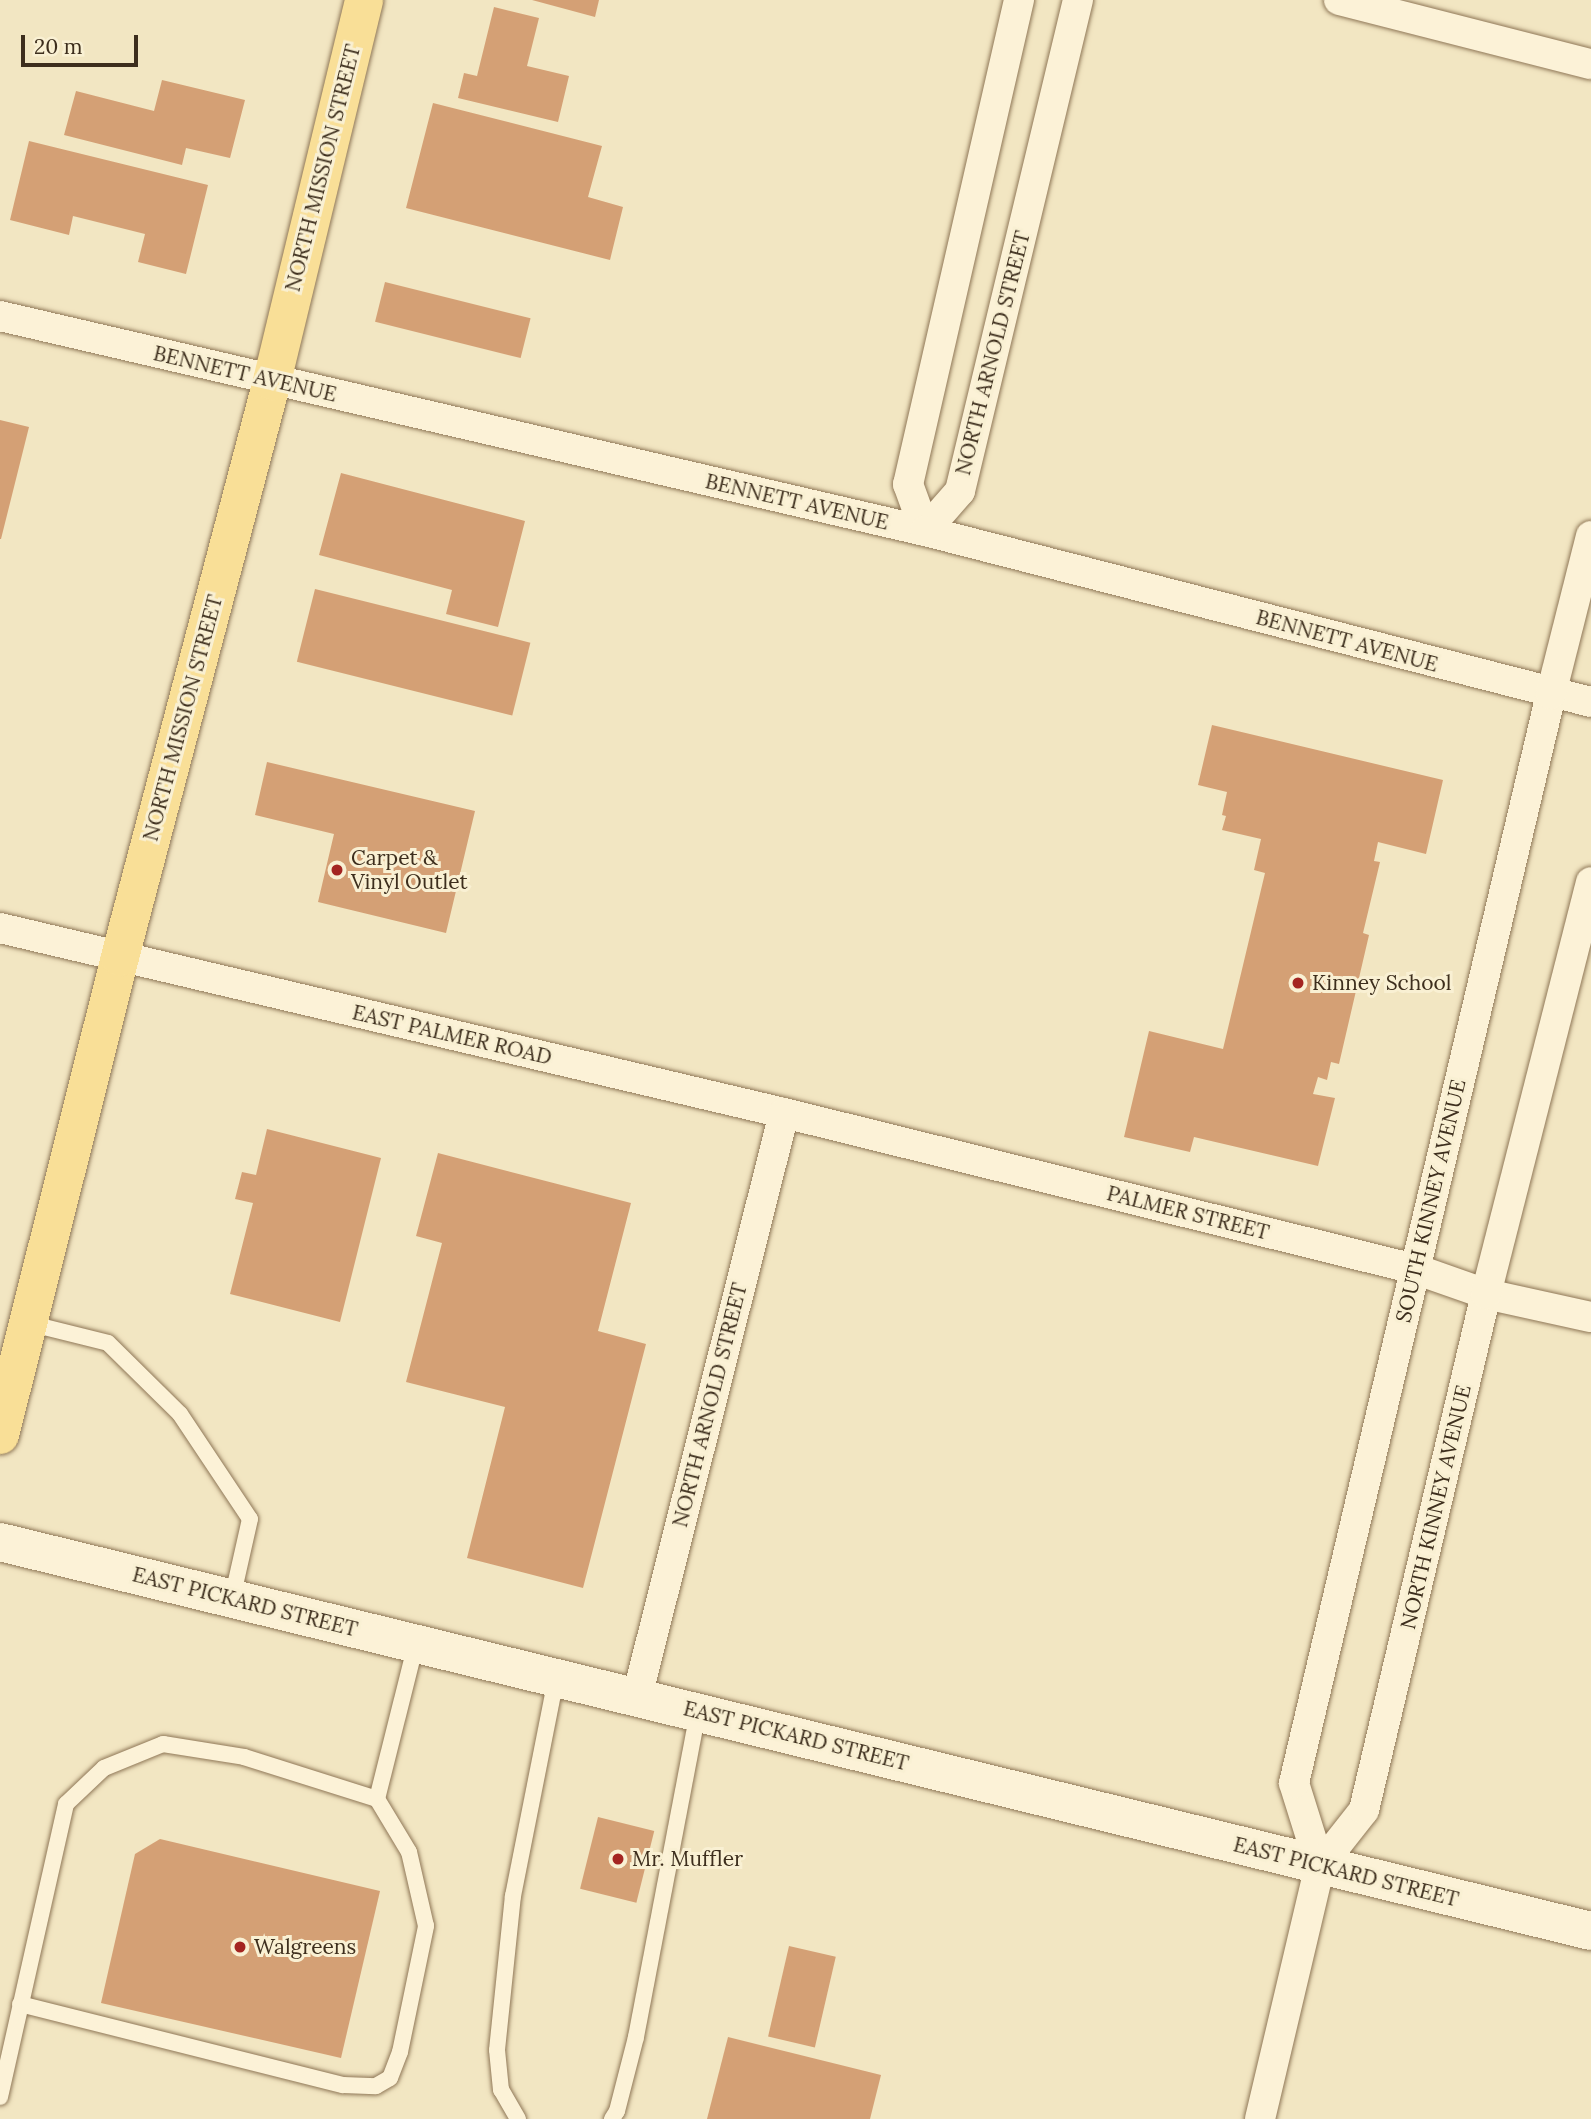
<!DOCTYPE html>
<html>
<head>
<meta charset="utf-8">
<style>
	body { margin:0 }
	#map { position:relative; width:1591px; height:2119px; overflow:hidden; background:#f2e6c2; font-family:Lora,serif }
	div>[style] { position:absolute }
	.building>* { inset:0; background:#d4a075; transform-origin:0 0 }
	.roads { filter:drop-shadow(0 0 2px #8f7757) drop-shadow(0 0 2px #8f7757) }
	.service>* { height:16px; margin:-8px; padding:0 8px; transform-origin:8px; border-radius:8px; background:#fcf2d7 }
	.minor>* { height:30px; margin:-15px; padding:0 15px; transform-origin:15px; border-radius:15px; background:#fcf2d7 }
	.secondary>* { height:38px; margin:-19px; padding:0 19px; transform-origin:19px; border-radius:19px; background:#fcf2d7 }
	.primary>* { height:38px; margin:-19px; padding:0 19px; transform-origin:19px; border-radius:19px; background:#f9df97 }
	.dots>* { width:19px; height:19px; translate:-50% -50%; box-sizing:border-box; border:4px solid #f9f0d3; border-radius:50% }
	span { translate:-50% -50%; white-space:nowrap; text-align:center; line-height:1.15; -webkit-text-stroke:6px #f9f0d3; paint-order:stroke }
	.street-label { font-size:21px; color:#3d2e1d }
	.poi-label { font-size:21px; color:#3d2e1d }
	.left { translate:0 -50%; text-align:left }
	.scale { position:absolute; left:21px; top:35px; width:117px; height:32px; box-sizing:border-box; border:4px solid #3d2e1d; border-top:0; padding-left:9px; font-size:21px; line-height:24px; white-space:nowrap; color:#3d2e1d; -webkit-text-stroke:5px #f9f0d3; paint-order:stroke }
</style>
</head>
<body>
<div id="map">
	<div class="building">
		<div style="clip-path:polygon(532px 0,599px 0,595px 17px)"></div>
		<div style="clip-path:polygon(494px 7px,539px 18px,527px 66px,569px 76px,558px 122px,458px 98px,464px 73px,477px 76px)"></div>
		<div style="clip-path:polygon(162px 80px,245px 100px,230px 158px,186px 148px,182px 165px,64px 135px,76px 91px,154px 111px)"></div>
		<div style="clip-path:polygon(433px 103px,602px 146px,588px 197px,623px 207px,610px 260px,406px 208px)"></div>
		<div style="clip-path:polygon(29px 141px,208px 185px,186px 274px,138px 262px,145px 234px,73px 216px,69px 235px,10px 220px)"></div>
		<div style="left:385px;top:282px;width:150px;height:41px;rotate:14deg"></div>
		<div style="clip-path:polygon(0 420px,29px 427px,1px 539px,0 539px)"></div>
		<div style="clip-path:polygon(341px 473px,525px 521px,498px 627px,446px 614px,452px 590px,319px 555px)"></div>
		<div style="left:315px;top:589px;width:222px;height:75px;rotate:14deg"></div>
		<div style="clip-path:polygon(1212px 725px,1443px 780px,1426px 854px,1378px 842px,1374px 861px,1380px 862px,1363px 933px,1369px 935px,1339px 1064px,1331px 1062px,1327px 1080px,1318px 1077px,1313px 1094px,1335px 1098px,1318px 1166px,1194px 1137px,1190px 1152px,1124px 1137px,1149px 1031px,1223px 1049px,1265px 873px,1254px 870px,1261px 839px,1222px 830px,1226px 816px,1222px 815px,1227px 792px,1198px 785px)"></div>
		<div style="clip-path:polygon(267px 762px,475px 811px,446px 933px,318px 902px,334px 834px,255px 815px)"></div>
		<div style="clip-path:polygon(267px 1129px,381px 1158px,340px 1322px,230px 1294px,253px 1203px,235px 1199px,242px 1172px,256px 1175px)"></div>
		<div style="clip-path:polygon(438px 1153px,631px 1203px,598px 1331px,646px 1344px,583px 1588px,467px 1558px,505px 1407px,406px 1382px,442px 1243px,416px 1236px)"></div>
		<div style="left:598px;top:1817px;width:58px;height:74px;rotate:14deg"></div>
		<div style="clip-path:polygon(160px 1839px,380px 1891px,341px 2058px,101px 2003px,135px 1854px)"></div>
		<div style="left:789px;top:1946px;width:48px;height:93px;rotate:13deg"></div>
		<div style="clip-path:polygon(728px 2037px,881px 2075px,870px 2119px,707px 2119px)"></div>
	</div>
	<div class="roads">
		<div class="service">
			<div style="left:28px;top:1323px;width:82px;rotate:14deg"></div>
			<div style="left:108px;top:1343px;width:101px;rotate:44.6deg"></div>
			<div style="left:180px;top:1414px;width:126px;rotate:56.3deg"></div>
			<div style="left:250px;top:1519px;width:82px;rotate:102.7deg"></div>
			<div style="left:20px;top:2004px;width:333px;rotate:14.1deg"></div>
			<div style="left:343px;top:2085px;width:33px;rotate:2deg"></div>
			<div style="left:376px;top:2086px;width:16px;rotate:-30deg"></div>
			<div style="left:390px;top:2078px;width:28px;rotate:-69deg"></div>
			<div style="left:400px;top:2052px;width:129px;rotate:-78.3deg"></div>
			<div style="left:426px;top:1926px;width:76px;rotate:-102.9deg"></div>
			<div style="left:409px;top:1852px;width:62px;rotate:-121.1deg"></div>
			<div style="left:0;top:2097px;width:300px;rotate:-77.3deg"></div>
			<div style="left:66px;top:1804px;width:52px;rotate:-43.5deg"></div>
			<div style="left:104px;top:1768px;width:64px;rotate:-22.1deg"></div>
			<div style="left:163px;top:1744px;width:82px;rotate:9.1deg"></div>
			<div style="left:244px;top:1757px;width:139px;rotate:17.5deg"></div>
			<div style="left:377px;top:1799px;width:160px;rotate:-75.9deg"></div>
			<div style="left:518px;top:2119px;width:34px;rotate:-120deg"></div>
			<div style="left:501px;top:2090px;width:40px;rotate:-95.7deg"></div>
			<div style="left:497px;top:2050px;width:155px;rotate:-84.1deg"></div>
			<div style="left:513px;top:1896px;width:222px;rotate:-78.8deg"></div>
			<div style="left:612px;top:2119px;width:9px;rotate:-58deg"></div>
			<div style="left:617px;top:2111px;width:76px;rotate:-75.6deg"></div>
			<div style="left:636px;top:2037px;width:331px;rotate:-79.2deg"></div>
		</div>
		<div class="minor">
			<div style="left:1019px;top:0;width:497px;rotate:102.9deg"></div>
			<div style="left:908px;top:484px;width:50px;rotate:70.1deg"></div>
			<div style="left:925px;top:531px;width:53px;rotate:-48.8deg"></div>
			<div style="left:960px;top:491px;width:505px;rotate:-76.49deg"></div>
			<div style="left:1339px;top:0;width:260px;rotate:14.3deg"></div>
			<div style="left:0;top:316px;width:950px;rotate:13.09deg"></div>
			<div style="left:925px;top:531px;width:688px;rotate:14.4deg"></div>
			<div style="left:0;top:928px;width:806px;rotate:13.28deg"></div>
			<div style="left:784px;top:1113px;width:650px;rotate:13.89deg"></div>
			<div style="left:1415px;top:1269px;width:75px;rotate:19.4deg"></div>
			<div style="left:1486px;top:1294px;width:107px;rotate:12.4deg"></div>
			<div style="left:637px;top:1697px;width:602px;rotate:-75.87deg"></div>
			<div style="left:1320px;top:1866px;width:87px;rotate:-107.4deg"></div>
			<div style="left:1294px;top:1783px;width:1119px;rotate:-76.72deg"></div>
			<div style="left:1551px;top:694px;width:163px;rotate:-75.8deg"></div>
			<div style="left:1260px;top:2119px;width:260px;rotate:-76.7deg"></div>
			<div style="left:1320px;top:1866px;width:71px;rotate:-51.8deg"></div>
			<div style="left:1364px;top:1810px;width:530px;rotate:-76.7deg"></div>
			<div style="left:1486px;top:1294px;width:425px;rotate:-75.7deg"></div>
		</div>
		<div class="secondary">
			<div style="left:0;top:1542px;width:1638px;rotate:13.74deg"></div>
		</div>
		<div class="primary">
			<div style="left:0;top:1435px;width:493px;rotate:-75.9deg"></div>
			<div style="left:120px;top:957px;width:596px;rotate:-75.22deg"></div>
			<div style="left:272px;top:381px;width:392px;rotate:-76.4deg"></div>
		</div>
	</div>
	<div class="dots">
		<div style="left:337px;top:870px;background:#a42521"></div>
		<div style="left:1298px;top:983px;background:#a42521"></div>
		<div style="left:618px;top:1859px;background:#a42521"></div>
		<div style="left:240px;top:1947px;background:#a42521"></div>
	</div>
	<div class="street-label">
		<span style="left:323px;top:168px;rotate:-76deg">NORTH MISSION STREET</span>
		<span style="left:993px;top:353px;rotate:-76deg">NORTH ARNOLD STREET</span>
		<span style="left:245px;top:374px;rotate:13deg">BENNETT AVENUE</span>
		<span style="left:797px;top:502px;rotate:13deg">BENNETT AVENUE</span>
		<span style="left:1347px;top:641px;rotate:15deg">BENNETT AVENUE</span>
		<span style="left:183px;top:718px;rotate:-75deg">NORTH MISSION STREET</span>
		<span style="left:452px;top:1035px;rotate:13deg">EAST PALMER ROAD</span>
		<span style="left:1431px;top:1201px;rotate:-77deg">SOUTH KINNEY AVENUE</span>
		<span style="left:1188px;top:1213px;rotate:14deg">PALMER STREET</span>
		<span style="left:710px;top:1405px;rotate:-76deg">NORTH ARNOLD STREET</span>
		<span style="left:1436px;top:1507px;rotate:-77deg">NORTH KINNEY AVENUE</span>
		<span style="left:245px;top:1602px;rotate:14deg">EAST PICKARD STREET</span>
		<span style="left:796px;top:1736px;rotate:14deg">EAST PICKARD STREET</span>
		<span style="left:1346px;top:1872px;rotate:14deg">EAST PICKARD STREET</span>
	</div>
	<div class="poi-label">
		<span class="left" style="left:351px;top:870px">Carpet &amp;<br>Vinyl Outlet</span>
		<span class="left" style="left:1312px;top:983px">Kinney School</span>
		<span class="left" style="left:632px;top:1859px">Mr. Muffler</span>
		<span class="left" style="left:254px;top:1947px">Walgreens</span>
	</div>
	<div class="scale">20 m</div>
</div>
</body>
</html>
